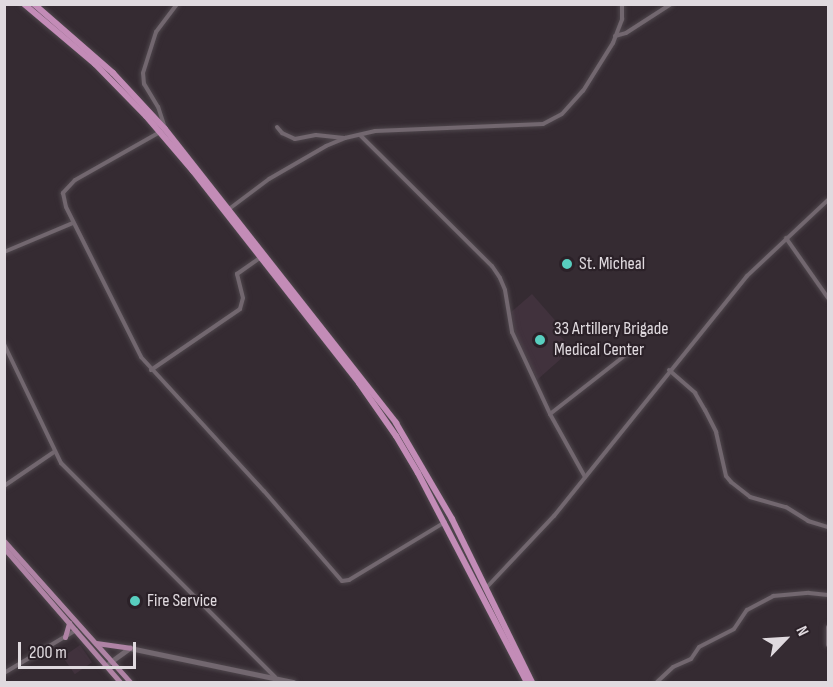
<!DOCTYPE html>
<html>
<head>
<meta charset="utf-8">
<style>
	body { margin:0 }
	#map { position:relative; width:833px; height:687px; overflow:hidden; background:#352b32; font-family:"Sofia Sans Condensed",sans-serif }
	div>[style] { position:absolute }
	.built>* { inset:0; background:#41323d; transform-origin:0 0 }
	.roads { filter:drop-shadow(0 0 2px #4f474d) drop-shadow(0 0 2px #4f474d) }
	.minor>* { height:4px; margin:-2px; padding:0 2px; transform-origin:2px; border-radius:2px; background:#72676f }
	.tertiary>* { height:4.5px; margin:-2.25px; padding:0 2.25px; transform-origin:2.25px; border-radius:2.25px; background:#72676f }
	.primary>* { height:5px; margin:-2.5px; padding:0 2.5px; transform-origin:2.5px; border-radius:2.5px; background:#af83a5 }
	.trunk>* { height:6px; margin:-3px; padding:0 3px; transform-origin:3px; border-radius:3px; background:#c38cb7 }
	.dots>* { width:16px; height:16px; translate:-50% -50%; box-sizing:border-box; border:3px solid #2b2128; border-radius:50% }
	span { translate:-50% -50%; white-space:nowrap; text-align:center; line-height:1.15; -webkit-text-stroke:4.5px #2b2128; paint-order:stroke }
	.poi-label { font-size:18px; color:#e0dadf }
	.left { translate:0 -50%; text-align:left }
	.frame { position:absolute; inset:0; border:6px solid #e0dadf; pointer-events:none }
	.north { position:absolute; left:755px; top:609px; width:60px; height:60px; -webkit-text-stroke:4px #2b2128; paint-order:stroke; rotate:65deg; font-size:16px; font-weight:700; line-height:24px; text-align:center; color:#e0dadf }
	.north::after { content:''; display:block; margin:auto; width:21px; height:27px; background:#e0dadf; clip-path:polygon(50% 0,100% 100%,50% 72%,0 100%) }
	.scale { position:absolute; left:18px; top:642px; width:118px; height:27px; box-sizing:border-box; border:3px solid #e0dadf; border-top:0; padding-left:8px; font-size:18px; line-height:21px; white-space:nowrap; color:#e0dadf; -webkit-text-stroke:4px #2b2128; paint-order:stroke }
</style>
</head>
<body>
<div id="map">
	<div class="built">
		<div style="clip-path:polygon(532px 294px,560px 326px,555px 330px,572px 349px,537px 380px,512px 330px,510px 313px)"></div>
		<div style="left:80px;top:645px;width:21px;height:21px;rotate:55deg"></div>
	</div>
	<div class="roads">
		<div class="minor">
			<div style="left:615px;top:36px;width:11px;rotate:-15deg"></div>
			<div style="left:626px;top:33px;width:54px;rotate:-32.8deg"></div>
			<div style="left:277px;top:127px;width:8px;rotate:50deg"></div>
			<div style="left:282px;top:133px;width:14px;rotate:25deg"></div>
			<div style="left:295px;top:139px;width:21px;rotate:-11deg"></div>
			<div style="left:316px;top:135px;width:28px;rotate:6deg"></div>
			<div style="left:165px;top:128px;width:22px;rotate:-108deg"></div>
			<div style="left:158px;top:107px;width:27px;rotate:-121deg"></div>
			<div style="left:144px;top:84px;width:11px;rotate:-95deg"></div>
			<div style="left:143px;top:73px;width:43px;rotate:-72.4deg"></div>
			<div style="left:156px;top:32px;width:35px;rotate:-53deg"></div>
			<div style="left:160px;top:132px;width:98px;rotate:150.5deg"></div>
			<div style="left:75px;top:180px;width:18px;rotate:133deg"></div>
			<div style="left:63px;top:193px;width:14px;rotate:78deg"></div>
			<div style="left:66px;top:207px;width:168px;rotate:63.4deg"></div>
			<div style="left:141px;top:357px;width:182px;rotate:47.5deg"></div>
			<div style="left:264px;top:491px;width:119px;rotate:49.1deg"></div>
			<div style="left:342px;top:581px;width:7px;rotate:-8deg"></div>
			<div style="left:349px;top:580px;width:112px;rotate:-31.1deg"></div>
			<div style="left:360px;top:135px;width:186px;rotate:44.8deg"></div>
			<div style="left:492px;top:266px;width:14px;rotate:56deg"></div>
			<div style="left:500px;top:278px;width:13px;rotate:67deg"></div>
			<div style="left:505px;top:290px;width:43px;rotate:80.5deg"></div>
			<div style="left:512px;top:332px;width:90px;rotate:65.1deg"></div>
			<div style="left:550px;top:414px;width:72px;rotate:60.9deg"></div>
			<div style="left:229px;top:209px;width:50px;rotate:-36.9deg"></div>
			<div style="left:269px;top:179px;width:66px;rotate:-30.1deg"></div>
			<div style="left:326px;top:146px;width:21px;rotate:-23deg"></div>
			<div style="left:345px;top:138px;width:31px;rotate:-13deg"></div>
			<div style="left:375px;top:131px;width:168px;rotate:-2.4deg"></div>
			<div style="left:543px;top:124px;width:21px;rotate:-28deg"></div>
			<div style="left:562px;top:114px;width:31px;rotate:-48deg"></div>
			<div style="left:583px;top:91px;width:57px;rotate:-58deg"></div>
			<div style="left:613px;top:43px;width:26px;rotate:-69deg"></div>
			<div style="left:622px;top:19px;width:15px;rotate:-90deg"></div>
			<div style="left:786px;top:238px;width:73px;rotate:55deg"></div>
			<div style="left:4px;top:252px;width:75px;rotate:-22.8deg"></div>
			<div style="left:4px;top:344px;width:132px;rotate:64.4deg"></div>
			<div style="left:61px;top:463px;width:303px;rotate:45deg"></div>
			<div style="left:151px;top:370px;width:108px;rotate:-34.4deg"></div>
			<div style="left:240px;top:309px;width:11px;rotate:-75deg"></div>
			<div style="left:243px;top:298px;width:25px;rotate:-104deg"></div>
			<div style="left:237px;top:274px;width:28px;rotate:-35deg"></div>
			<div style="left:669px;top:370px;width:35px;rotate:41deg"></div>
			<div style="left:695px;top:393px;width:20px;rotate:60deg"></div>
			<div style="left:705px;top:410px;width:25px;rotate:63deg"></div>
			<div style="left:716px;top:432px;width:45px;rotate:77.2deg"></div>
			<div style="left:726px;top:476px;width:8px;rotate:50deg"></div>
			<div style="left:731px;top:482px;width:24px;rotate:38deg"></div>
			<div style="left:750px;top:497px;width:37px;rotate:16deg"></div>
			<div style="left:786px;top:507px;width:26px;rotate:32deg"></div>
			<div style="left:808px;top:521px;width:21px;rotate:17deg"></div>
			<div style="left:550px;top:414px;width:104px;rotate:-38deg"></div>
			<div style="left:4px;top:486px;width:60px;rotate:-34.2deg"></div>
			<div style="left:487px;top:587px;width:98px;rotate:-46.7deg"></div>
			<div style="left:554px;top:516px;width:308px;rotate:-51.2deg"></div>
			<div style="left:747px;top:276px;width:111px;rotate:-43.2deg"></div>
			<div style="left:828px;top:627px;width:18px;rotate:90deg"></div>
			<div style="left:4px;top:673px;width:84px;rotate:-30.8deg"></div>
			<div style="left:657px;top:682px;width:22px;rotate:-43deg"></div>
			<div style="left:673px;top:667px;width:20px;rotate:-24deg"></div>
			<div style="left:691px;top:659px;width:14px;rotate:-56deg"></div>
			<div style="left:699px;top:647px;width:39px;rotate:-27deg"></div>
			<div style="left:734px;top:629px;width:23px;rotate:-56deg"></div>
			<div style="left:747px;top:610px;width:30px;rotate:-28deg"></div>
			<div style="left:773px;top:596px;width:36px;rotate:-5deg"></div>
			<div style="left:809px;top:593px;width:19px;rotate:6deg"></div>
		</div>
		<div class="tertiary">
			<div style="left:109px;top:663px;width:26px;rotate:-36deg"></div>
			<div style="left:130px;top:648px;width:167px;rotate:11.8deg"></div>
		</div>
		<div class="primary">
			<div style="left:4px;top:541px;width:189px;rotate:48.2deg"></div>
			<div style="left:4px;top:548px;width:177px;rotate:49.1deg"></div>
			<div style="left:65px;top:637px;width:15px;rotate:-74deg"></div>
			<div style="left:96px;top:643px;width:34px;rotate:8deg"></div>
		</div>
		<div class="trunk">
			<div style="left:24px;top:4px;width:93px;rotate:40.2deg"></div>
			<div style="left:95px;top:64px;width:73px;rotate:45.6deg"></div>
			<div style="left:146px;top:116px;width:72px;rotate:49.5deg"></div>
			<div style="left:193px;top:171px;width:269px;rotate:51.9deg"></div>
			<div style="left:359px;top:383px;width:65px;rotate:55.1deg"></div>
			<div style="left:396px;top:436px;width:43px;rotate:59.3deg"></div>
			<div style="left:418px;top:473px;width:236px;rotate:62.5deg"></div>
			<div style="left:34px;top:4px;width:105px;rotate:41.1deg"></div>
			<div style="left:113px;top:73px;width:76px;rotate:47.1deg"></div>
			<div style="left:165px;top:129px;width:374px;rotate:51.8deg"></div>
			<div style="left:396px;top:423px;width:111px;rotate:59.7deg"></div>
			<div style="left:452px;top:519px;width:182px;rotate:63.9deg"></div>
		</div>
	</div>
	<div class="dots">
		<div style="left:567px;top:264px;background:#58cebf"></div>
		<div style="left:540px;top:340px;background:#58cebf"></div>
		<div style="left:135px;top:601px;background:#58cebf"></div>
	</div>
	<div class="poi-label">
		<span class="left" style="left:579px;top:264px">St. Micheal</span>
		<span class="left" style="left:554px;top:340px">33 Artillery Brigade<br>Medical Center</span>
		<span class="left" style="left:147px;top:601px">Fire Service</span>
	</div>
	<div class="frame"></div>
	<div class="north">N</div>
	<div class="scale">200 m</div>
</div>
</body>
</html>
